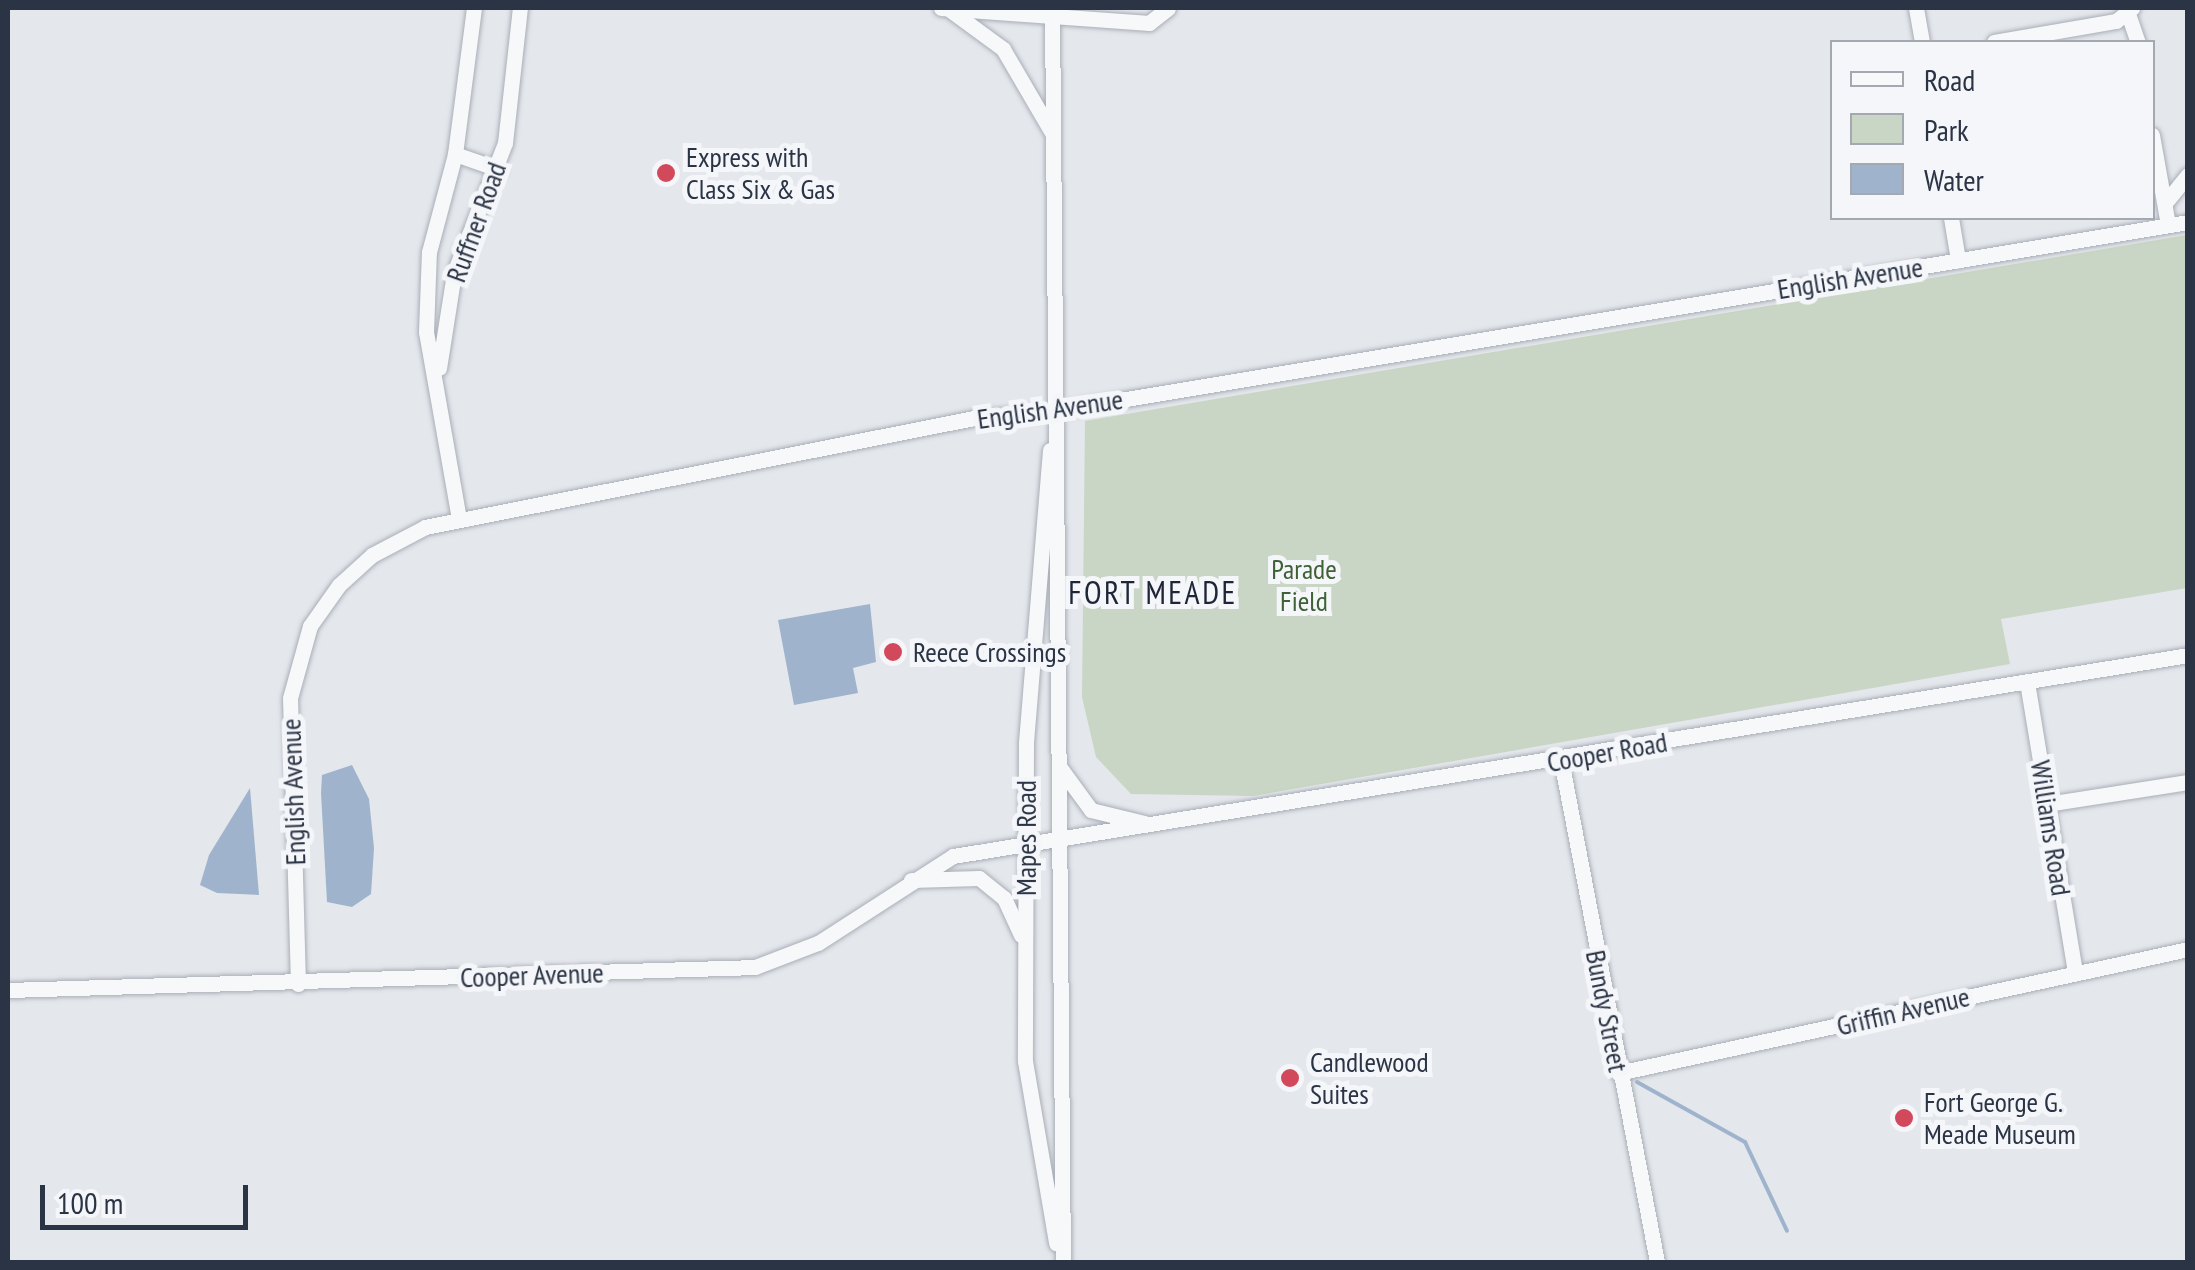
<!DOCTYPE html>
<html>
<head>
<meta charset="utf-8">
<style>
	body { margin:0 }
	#map { position:relative; width:2195px; height:1270px; overflow:hidden; background:#e4e7ec; font-family:"PT Sans Narrow",sans-serif }
	div>[style] { position:absolute }
	.green>* { inset:0; background:#c9d6c5 }
	.water>* { inset:0; background:#9fb4cc }
	.stream>* { height:4px; margin:-2px; padding:0 2px; transform-origin:2px; border-radius:2px; background:#9fb4cc }
	.roads { filter:drop-shadow(0 0 2px #a9aeb7) drop-shadow(0 0 2px #a9aeb7) }
	.minor>* { height:15px; margin:-7.5px; padding:0 7.5px; transform-origin:7.5px; border-radius:7.5px; background:#f7f8fa }
	.dots>* { width:28px; height:28px; translate:-50% -50%; box-sizing:border-box; border:5px solid #f4f6f9; border-radius:50% }
	span { translate:-50% -50%; white-space:nowrap; text-align:center; line-height:1.15; -webkit-text-stroke:10px #f4f6f9; paint-order:stroke }
	.poi-label { font-size:28px; color:#2b3445 }
	.left { translate:0 -50%; text-align:left }
	.street-label { font-size:28px; color:#2b3445 }
	.park-label { font-size:28px; color:#3f6138 }
	.quarter-label { font-size:32px; color:#1d2536; letter-spacing:2.5px }
	.frame { position:absolute; inset:0; border:10px solid #2b3445; pointer-events:none }
	.legend { position:absolute; left:1830px; top:40px; width:325px; height:180px; box-sizing:border-box; background:#f4f6f9; border:2px solid #a4a8b1; margin:0; padding:12px 18px; list-style:none; font-size:30px; color:#2b3445 }
	.legend li { display:flex; align-items:center; gap:20px; height:50px }
	.legend b { width:50px; border:2px solid #a4a8b1 }
	.scale { position:absolute; left:40px; top:1185px; width:208px; height:45px; box-sizing:border-box; border:5px solid #2b3445; border-top:0; padding-left:12px; font-size:30px; line-height:35px; white-space:nowrap; color:#2b3445; -webkit-text-stroke:8px #f4f6f9; paint-order:stroke }
</style>
</head>
<body>
<div id="map">
	<div class="green">
		<div style="clip-path:polygon(2187px 235px,2187px 588px,2001px 619px,2010px 664px,1253px 796px,1131px 794px,1096px 757px,1082px 697px,1085px 421px)"></div>
	</div>
	<div class="water">
		<div style="clip-path:polygon(870px 604px,876px 662px,853px 668px,858px 693px,794px 705px,778px 620px)"></div>
		<div style="clip-path:polygon(352px 765px,369px 799px,374px 848px,371px 894px,352px 907px,327px 902px,321px 793px,322px 775px)"></div>
		<div style="clip-path:polygon(250px 788px,259px 895px,217px 893px,200px 885px,209px 855px)"></div>
	</div>
	<div class="stream">
		<div style="left:1637px;top:1082px;width:124px;rotate:29.1deg"></div>
		<div style="left:1745px;top:1142px;width:98px;rotate:64.7deg"></div>
	</div>
	<div class="roads">
		<div class="minor">
			<div style="left:941px;top:8px;width:209px;rotate:4.1deg"></div>
			<div style="left:1149px;top:23px;width:24px;rotate:-38deg"></div>
			<div style="left:1052px;top:8px;width:1254px;rotate:89.5deg"></div>
			<div style="left:1916px;top:8px;width:35px;rotate:80deg"></div>
			<div style="left:2126px;top:8px;width:36px;rotate:71deg"></div>
			<div style="left:950px;top:10px;width:66px;rotate:36.3deg"></div>
			<div style="left:1003px;top:49px;width:95px;rotate:59.7deg"></div>
			<div style="left:1994px;top:42px;width:124px;rotate:-9.8deg"></div>
			<div style="left:2116px;top:21px;width:21px;rotate:-39deg"></div>
			<div style="left:2152px;top:135px;width:91px;rotate:79.9deg"></div>
			<div style="left:455px;top:154px;width:46px;rotate:19.2deg"></div>
			<div style="left:2165px;top:203px;width:36px;rotate:-51deg"></div>
			<div style="left:1951px;top:218px;width:43px;rotate:80.5deg"></div>
			<div style="left:439px;top:368px;width:96px;rotate:-81deg"></div>
			<div style="left:454px;top:273px;width:140px;rotate:-68.6deg"></div>
			<div style="left:505px;top:143px;width:136px;rotate:-83.7deg"></div>
			<div style="left:1050px;top:450px;width:294px;rotate:94.7deg"></div>
			<div style="left:1026px;top:743px;width:318px;rotate:90.2deg"></div>
			<div style="left:1025px;top:1061px;width:185px;rotate:80.3deg"></div>
			<div style="left:459px;top:519px;width:190px;rotate:-100deg"></div>
			<div style="left:426px;top:332px;width:80px;rotate:-87.9deg"></div>
			<div style="left:429px;top:252px;width:101px;rotate:-75.1deg"></div>
			<div style="left:455px;top:154px;width:147px;rotate:-82.6deg"></div>
			<div style="left:2027px;top:682px;width:295px;rotate:80.6deg"></div>
			<div style="left:1561px;top:760px;width:511px;rotate:79.17deg"></div>
			<div style="left:1061px;top:769px;width:51px;rotate:53.8deg"></div>
			<div style="left:1091px;top:810px;width:55px;rotate:13.8deg"></div>
			<div style="left:2047px;top:804px;width:143px;rotate:-8.9deg"></div>
			<div style="left:911px;top:880px;width:68px;rotate:-1.7deg"></div>
			<div style="left:979px;top:878px;width:32px;rotate:39deg"></div>
			<div style="left:1004px;top:898px;width:41px;rotate:65.3deg"></div>
			<div style="left:298px;top:984px;width:286px;rotate:-91.6deg"></div>
			<div style="left:290px;top:698px;width:75px;rotate:-74.5deg"></div>
			<div style="left:310px;top:626px;width:50px;rotate:-54.7deg"></div>
			<div style="left:339px;top:585px;width:45px;rotate:-42.3deg"></div>
			<div style="left:372px;top:555px;width:60px;rotate:-27.8deg"></div>
			<div style="left:425px;top:527px;width:560px;rotate:-11.23deg"></div>
			<div style="left:974px;top:418px;width:80px;rotate:-5deg"></div>
			<div style="left:1054px;top:411px;width:1150px;rotate:-9.46deg"></div>
			<div style="left:8px;top:990px;width:747px;rotate:-1.76deg"></div>
			<div style="left:755px;top:967px;width:67px;rotate:-20.9deg"></div>
			<div style="left:818px;top:943px;width:161px;rotate:-32.8deg"></div>
			<div style="left:953px;top:856px;width:1251px;rotate:-9.24deg"></div>
			<div style="left:1618px;top:1073px;width:583px;rotate:-12.27deg"></div>
		</div>
	</div>
	<div class="dots">
		<div style="left:666px;top:173px;background:#d1495b"></div>
		<div style="left:893px;top:652px;background:#d1495b"></div>
		<div style="left:1290px;top:1078px;background:#d1495b"></div>
		<div style="left:1904px;top:1118px;background:#d1495b"></div>
	</div>
	<div class="poi-label">
		<span class="left" style="left:686px;top:173px">Express with<br>Class Six &amp; Gas</span>
		<span class="left" style="left:913px;top:652px">Reece Crossings</span>
		<span class="left" style="left:1310px;top:1078px">Candlewood<br>Suites</span>
		<span class="left" style="left:1924px;top:1118px">Fort George G.<br>Meade Museum</span>
	</div>
	<div class="street-label">
		<span style="left:476px;top:222px;rotate:-70deg">Ruffner Road</span>
		<span style="left:1850px;top:278px;rotate:-9deg">English Avenue</span>
		<span style="left:1050px;top:409px;rotate:-8deg">English Avenue</span>
		<span style="left:1607px;top:752px;rotate:-10deg">Cooper Road</span>
		<span style="left:293px;top:792px;rotate:-92deg">English Avenue</span>
		<span style="left:2051px;top:828px;rotate:81deg">Williams Road</span>
		<span style="left:1026px;top:838px;rotate:-90deg">Mapes Road</span>
		<span style="left:532px;top:975px;rotate:-2deg">Cooper Avenue</span>
		<span style="left:1607px;top:1011px;rotate:79deg">Bundy Street</span>
		<span style="left:1903px;top:1011px;rotate:-13deg">Griffin Avenue</span>
	</div>
	<div class="park-label">
		<span style="left:1304px;top:585px">Parade<br>Field</span>
	</div>
	<div class="quarter-label">
		<span style="left:1153px;top:592px">FORT MEADE</span>
	</div>
	<div class="frame"></div>
	<ul class="legend">
	<li><b style="height:12px;background:#f7f8fa"></b>Road</li>
	<li><b style="height:28px;background:#c9d6c5"></b>Park</li>
	<li><b style="height:28px;background:#9fb4cc"></b>Water</li>
	</ul>
	<div class="scale">100 m</div>
</div>
</body>
</html>
